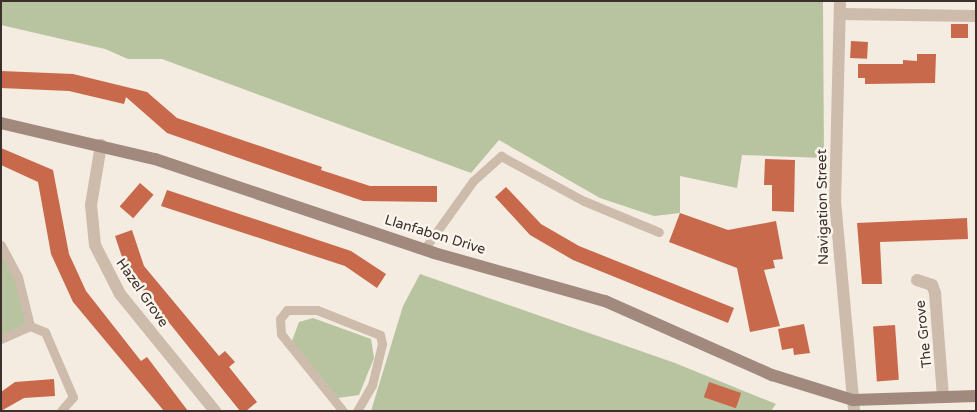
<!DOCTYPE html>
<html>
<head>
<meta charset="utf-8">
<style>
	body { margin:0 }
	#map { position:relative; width:977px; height:412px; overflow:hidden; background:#f4ebe1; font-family:"Varela Round",sans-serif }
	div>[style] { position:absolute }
	.green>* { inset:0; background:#b8c4a0 }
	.building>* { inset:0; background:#c8694b; transform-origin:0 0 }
	.lane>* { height:9px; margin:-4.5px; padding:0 4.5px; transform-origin:4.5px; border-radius:4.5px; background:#cdbbac }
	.street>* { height:12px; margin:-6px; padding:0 6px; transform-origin:6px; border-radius:6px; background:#cdbbac }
	.secondary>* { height:12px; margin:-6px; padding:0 6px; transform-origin:6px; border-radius:6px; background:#a18a7d }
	span { translate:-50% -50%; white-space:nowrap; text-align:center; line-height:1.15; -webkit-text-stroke:5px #fbf5ee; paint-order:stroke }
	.street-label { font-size:14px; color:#3b302b }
	.frame { position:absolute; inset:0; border:2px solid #3b302b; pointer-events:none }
</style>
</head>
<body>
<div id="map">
	<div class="green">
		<div style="clip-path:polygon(1px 1px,823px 1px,824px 158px,742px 155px,737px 188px,680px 176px,680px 213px,654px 216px,600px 198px,499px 140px,471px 173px,162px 59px,128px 59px,105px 49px,1px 25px)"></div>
		<div style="clip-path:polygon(1px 245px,9px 256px,30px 326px,1px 339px)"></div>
		<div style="clip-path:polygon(420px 274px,675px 363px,776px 404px,771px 411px,371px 411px,403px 306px)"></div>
		<div style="clip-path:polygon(313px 318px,371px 339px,374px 358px,359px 395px,338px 398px,292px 341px,299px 322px)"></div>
	</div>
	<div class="building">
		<div style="left:951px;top:24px;width:17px;height:14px"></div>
		<div style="left:851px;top:41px;width:17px;height:17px;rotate:3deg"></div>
		<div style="clip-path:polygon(917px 54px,936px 54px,935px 83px,865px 84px,865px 78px,858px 78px,858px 64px,903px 64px,903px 60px,917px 61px)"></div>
		<div style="clip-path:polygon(1px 71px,73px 74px,147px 92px,177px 118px,322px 167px,321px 170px,370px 186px,437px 186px,437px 202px,363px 201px,167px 133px,126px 97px,124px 104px,69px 91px,1px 88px)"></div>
		<div style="clip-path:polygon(1px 148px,53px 170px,69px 254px,86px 291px,141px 361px,147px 357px,188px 411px,164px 411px,73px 302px,51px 254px,38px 182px,1px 165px)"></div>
		<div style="clip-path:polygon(765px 159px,795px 160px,794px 212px,772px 211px,772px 185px,764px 185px)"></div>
		<div style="left:140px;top:183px;width:18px;height:31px;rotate:41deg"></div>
		<div style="clip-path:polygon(506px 187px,541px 224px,579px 246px,734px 308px,728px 323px,573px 260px,530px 235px,495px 197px)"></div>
		<div style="clip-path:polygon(167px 190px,351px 251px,386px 274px,377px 288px,345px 266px,161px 206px)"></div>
		<div style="clip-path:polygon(680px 213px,728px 230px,776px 221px,783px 259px,773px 260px,775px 268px,764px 270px,780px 326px,750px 332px,737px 268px,669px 242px)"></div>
		<div style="clip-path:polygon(967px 218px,968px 239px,880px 242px,882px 284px,862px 284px,857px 223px)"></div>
		<div style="clip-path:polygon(132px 230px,144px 266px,219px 356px,225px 351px,235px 362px,229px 367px,257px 402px,246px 411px,240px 411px,126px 269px,115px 236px)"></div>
		<div style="clip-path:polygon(804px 324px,810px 353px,794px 355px,793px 348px,782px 350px,778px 329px)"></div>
		<div style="left:895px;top:325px;width:55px;height:22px;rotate:86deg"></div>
		<div style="clip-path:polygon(54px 379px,55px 396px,24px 398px,1px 411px,1px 392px,15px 382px)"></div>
		<div style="left:709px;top:382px;width:34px;height:16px;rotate:19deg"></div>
	</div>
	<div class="lane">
		<div style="left:1px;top:245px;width:36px;rotate:62deg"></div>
		<div style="left:18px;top:277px;width:50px;rotate:76.2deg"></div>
		<div style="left:425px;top:248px;width:82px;rotate:-54.4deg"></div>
		<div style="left:473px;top:181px;width:38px;rotate:-42deg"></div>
		<div style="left:501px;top:156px;width:94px;rotate:28.5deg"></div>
		<div style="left:584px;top:201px;width:81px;rotate:22.5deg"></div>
		<div style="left:1px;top:339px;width:32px;rotate:-24deg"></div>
		<div style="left:30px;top:326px;width:16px;rotate:22deg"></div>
		<div style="left:45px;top:332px;width:71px;rotate:66.7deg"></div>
		<div style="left:73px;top:397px;width:18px;rotate:131deg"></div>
		<div style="left:343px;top:411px;width:99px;rotate:-128.8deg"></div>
		<div style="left:281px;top:334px;width:15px;rotate:-94deg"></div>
		<div style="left:280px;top:319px;width:11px;rotate:-52deg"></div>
		<div style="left:287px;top:310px;width:30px"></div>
		<div style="left:317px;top:310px;width:68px;rotate:21.6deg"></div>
		<div style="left:380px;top:335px;width:9px;rotate:77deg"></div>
		<div style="left:382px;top:344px;width:42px;rotate:103.7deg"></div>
		<div style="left:372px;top:385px;width:30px;rotate:120deg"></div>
	</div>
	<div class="street">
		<div style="left:840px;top:1px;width:200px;rotate:91.4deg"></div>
		<div style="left:835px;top:201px;width:211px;rotate:84.8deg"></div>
		<div style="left:840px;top:14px;width:136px;rotate:0.8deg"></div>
		<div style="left:101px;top:145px;width:61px;rotate:99.5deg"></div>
		<div style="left:91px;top:205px;width:40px;rotate:84.3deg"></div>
		<div style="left:95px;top:245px;width:55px;rotate:63deg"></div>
		<div style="left:120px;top:294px;width:151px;rotate:50.9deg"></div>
		<div style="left:917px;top:280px;width:16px;rotate:18deg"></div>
		<div style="left:932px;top:285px;width:9px;rotate:69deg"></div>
		<div style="left:935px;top:293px;width:104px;rotate:85.6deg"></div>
	</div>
	<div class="secondary">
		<div style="left:1px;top:123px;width:158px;rotate:13.2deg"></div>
		<div style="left:155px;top:159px;width:294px;rotate:18.6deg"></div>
		<div style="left:434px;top:253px;width:178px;rotate:15.7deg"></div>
		<div style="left:605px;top:301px;width:183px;rotate:23.9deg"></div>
		<div style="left:772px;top:375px;width:85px;rotate:17.2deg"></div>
		<div style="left:853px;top:400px;width:123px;rotate:-1.9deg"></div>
	</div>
	<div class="street-label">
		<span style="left:823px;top:207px;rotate:-91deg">Navigation Street</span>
		<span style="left:435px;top:235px;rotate:17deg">Llanfabon Drive</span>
		<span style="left:142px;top:293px;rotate:55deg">Hazel Grove</span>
		<span style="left:924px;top:334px;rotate:-96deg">The Grove</span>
	</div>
	<div class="frame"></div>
</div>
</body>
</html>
